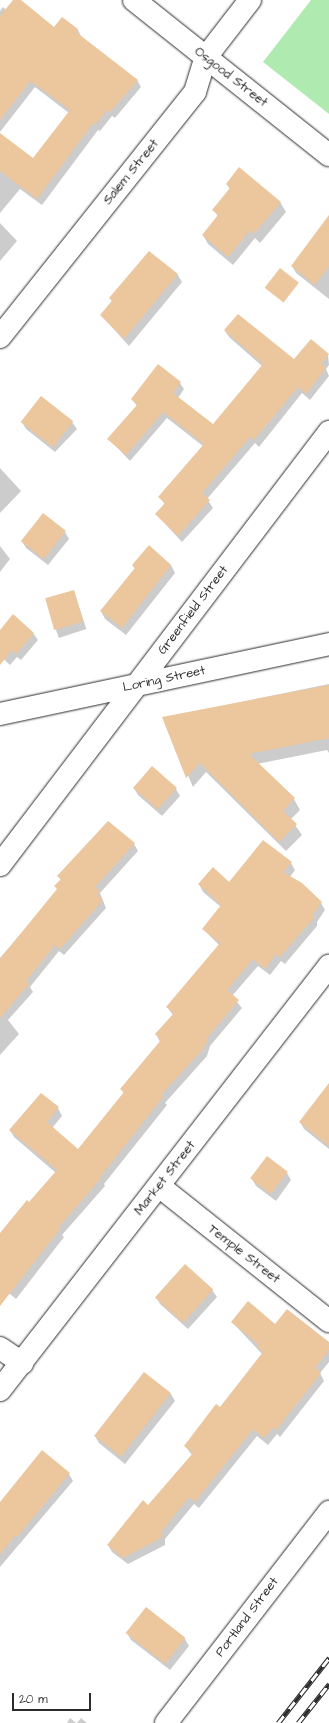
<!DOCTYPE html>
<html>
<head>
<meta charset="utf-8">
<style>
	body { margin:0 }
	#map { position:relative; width:329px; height:1723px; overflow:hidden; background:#fff; font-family:"Architects Daughter",sans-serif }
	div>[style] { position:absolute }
	.green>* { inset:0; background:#afebb1 }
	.shadow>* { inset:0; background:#0003; transform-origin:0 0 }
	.building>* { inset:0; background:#ecc69c; transform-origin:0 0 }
	.roads { filter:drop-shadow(0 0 1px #2b2b2b) drop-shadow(0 0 1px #2b2b2b) }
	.minor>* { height:22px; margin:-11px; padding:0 11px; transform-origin:11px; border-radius:11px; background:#fff }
	.major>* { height:22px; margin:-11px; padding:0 11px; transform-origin:11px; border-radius:11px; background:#fff }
	.rail>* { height:4.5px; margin-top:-2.25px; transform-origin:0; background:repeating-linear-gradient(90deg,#fff 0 9px,#2b2b2b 0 18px); box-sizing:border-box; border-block:1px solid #2b2b2b }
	span { translate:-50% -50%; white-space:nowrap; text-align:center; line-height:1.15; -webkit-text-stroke:4px #fff; paint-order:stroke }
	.street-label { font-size:13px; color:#2b2b2b }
	.scale { position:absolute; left:12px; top:1693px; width:79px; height:18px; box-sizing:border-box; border:2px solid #2b2b2b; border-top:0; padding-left:5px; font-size:12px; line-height:14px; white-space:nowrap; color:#2b2b2b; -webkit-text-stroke:3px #fff; paint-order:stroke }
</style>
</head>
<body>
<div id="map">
	<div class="green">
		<div style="clip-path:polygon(311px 0,329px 0,329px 114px,263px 62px)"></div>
	</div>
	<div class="shadow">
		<div style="clip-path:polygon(14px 0,19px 0,54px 28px,62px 18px,78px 30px,82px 38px,137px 80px,141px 87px,115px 118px,112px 116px,100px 131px,98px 130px,42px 205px,20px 189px,0 213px,0 135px,33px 160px,69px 113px,35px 87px,0 132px,0 11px,3px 7px,6px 10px)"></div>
		<div style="clip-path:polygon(227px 184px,280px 202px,286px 212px,260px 243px,255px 238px,233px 265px,208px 244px,203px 235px,218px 217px,214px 210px,230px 190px)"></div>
		<div style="clip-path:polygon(0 223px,17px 241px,0 261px)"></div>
		<div style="clip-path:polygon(329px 237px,329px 299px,296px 273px,292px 266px)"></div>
		<div style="clip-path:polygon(149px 252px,178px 275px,182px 282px,129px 346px,101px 315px)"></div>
		<div style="clip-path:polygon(225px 331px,294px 361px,328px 355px,329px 365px,326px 369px,329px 376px,310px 400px,302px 393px,259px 447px,255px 443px,207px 499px,213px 508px,182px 542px,156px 514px,165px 505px,160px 497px,203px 446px,167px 418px,130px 461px,109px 439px,137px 406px,132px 399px,180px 383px,184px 389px,178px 398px,213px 426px,262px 366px,229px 337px)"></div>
		<div style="clip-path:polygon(41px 397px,72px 422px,77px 429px,55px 452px,26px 429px,22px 422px)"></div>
		<div style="clip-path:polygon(0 468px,21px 491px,0 513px)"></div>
		<div style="clip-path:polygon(65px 532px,69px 539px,48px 565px,26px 548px,22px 541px)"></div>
		<div style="clip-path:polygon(0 546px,10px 559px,0 572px)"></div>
		<div style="clip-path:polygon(149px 547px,171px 565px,175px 573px,126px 635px,105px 619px,101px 611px,135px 569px,133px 566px)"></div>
		<div style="left:74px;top:591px;width:40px;height:29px;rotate:72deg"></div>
		<div style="clip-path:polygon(0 631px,33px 633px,38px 640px,21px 660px,17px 657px,10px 665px,0 656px)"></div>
		<div style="clip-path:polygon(329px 684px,329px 753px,327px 750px,257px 764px,294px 799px,300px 810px,291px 819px,302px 835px,286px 851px,206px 772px,193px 787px,163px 718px)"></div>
		<div style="clip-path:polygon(134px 788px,176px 789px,180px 796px,162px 816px,138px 795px)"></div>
		<div style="clip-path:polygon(109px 822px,134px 844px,138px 851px,100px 893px,106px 908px,64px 955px,59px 951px,30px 987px,33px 992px,8px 1020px,19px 1034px,0 1055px,0 958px,58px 890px,61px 880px,58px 876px)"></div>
		<div style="clip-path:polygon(291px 863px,295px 870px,290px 877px,321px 903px,325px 910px,317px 922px,317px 926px,285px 964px,281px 961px,270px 975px,258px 966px,232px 996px,242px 1008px,210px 1046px,207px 1056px,165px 1103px,167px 1105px,104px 1184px,105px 1186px,62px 1235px,64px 1237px,16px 1299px,0 1286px,0 1235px,56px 1173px,14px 1137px,10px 1130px,58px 1108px,62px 1116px,52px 1128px,78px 1150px,124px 1094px,121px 1089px,160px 1042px,156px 1034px,173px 1015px,167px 1007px,219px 945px,203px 929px,221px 907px,203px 892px,199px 884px,230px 884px)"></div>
		<div style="clip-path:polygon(329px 1105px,329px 1149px,304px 1129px,300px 1122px)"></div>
		<div style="clip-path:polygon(287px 1173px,291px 1180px,276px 1201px,256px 1186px,252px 1179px)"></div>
		<div style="clip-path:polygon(185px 1265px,212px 1290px,217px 1297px,188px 1329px,160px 1304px,156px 1297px)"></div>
		<div style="clip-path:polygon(232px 1322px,275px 1326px,329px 1343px,329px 1362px,320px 1373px,324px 1381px,280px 1437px,277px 1434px,268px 1445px,257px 1436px,199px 1508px,194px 1504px,165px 1539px,165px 1545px,128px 1564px,112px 1552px,108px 1545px,149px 1506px,192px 1455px,185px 1446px,220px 1408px,262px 1354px)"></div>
		<div style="clip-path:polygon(144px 1373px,171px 1394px,175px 1401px,125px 1464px,99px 1443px,95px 1436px)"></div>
		<div style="clip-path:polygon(69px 1474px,73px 1481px,0 1567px,0 1504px)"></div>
		<div style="clip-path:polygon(146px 1608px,185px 1639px,189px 1646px,170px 1670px,131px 1640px,127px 1633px)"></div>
		<div style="clip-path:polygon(70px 1718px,76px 1723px,67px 1723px)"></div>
		<div style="clip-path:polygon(81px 1718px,87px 1723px,77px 1723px)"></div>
	</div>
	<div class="building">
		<div style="clip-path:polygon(13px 0,21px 0,54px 27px,62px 17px,78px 29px,76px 32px,138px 80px,110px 112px,107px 110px,95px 125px,93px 123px,37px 199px,0 171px,0 133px,33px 158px,70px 110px,30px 81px,0 120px,0 16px)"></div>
		<div style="clip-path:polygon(239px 167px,281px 202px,254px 234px,250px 230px,228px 257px,202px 235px,218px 215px,212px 210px,230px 188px,226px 184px)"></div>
		<div style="clip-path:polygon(329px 215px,329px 266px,315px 285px,291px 266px)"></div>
		<div style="clip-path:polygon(149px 251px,178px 274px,124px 339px,100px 315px,112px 301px,109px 298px)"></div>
		<div style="left:280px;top:268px;width:24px;height:25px;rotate:38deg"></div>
		<div style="clip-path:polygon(238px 314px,294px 359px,311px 339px,329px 354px,321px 364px,326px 368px,306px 394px,298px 387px,254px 440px,250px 437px,202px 493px,210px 500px,178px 536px,155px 514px,165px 503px,158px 497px,204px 444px,163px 412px,126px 455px,107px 439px,137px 405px,131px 399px,158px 364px,181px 382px,173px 393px,213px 424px,263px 364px,224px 330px)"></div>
		<div style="left:41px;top:396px;width:41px;height:33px;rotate:38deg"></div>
		<div style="left:43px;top:513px;width:29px;height:36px;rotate:38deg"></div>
		<div style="clip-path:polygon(149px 545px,171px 565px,122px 628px,100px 611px,135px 568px,132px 565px)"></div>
		<div style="left:74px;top:590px;width:33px;height:30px;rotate:74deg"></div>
		<div style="clip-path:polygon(13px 614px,34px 633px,16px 654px,12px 650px,0 665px,0 630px)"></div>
		<div style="clip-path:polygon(329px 685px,329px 738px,249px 754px,295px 798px,283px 811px,297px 824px,279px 842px,200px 763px,186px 778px,162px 717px)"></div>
		<div style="left:152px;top:766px;width:33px;height:29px;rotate:41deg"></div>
		<div style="clip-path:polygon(108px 821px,135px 843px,95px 887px,100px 892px,97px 895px,103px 900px,60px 949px,55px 945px,26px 981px,29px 984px,0 1018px,0 959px,57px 889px,54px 886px,61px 879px,57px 876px)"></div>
		<div style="clip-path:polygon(263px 840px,292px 862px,283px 872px,302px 883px,322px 902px,313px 914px,313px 919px,280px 957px,276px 954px,265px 969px,253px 959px,227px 990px,239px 1000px,206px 1039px,208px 1040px,203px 1049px,161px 1095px,163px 1097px,100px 1177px,101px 1178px,58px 1228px,60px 1229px,0 1306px,0 1233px,27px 1200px,29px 1202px,57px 1170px,9px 1130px,41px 1093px,59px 1107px,47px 1122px,78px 1149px,124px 1092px,120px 1089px,161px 1040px,155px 1034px,174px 1013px,166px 1007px,220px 943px,202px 929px,221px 905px,198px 884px,213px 867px,229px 882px)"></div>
		<div style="clip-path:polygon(329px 1083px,329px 1146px,299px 1122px)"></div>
		<div style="left:267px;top:1156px;width:26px;height:28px;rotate:37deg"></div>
		<div style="left:185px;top:1264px;width:38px;height:45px;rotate:42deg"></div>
		<div style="clip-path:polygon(248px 1301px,275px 1324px,287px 1309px,329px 1342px,329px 1350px,315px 1368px,321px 1373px,276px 1430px,273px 1428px,264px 1438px,253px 1429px,195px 1502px,189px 1497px,162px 1531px,161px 1538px,123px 1558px,107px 1545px,143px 1500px,148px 1505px,193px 1453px,184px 1446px,216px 1404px,220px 1407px,263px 1352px,257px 1347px,259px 1345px,231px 1322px)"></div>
		<div style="left:144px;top:1372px;width:34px;height:81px;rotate:38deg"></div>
		<div style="clip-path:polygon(42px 1450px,70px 1473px,17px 1537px,15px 1536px,0 1554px,0 1502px)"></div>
		<div style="left:146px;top:1607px;width:50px;height:33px;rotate:38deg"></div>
	</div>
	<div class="roads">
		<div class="minor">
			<div style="left:134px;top:0;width:249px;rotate:38.5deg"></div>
			<div style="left:0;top:714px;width:336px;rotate:-12deg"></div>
			<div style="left:0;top:865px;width:544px;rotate:-52.77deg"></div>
			<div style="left:159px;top:1186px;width:217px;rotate:38.5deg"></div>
			<div style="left:0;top:1348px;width:27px;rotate:34deg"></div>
			<div style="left:0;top:1390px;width:537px;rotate:-52.19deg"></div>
			<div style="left:166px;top:1723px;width:267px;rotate:-52.3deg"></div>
		</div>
		<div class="major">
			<div style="left:0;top:337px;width:313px;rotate:-51.5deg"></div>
			<div style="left:195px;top:92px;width:37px;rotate:-73deg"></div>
			<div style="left:206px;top:57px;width:72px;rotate:-52.3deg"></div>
		</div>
	</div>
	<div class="rail">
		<div style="left:278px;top:1723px;width:83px;rotate:-51.9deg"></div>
		<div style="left:298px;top:1723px;width:50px;rotate:-51.5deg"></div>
	</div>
	<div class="street-label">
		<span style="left:231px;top:77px;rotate:38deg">Osgood Street</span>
		<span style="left:131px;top:172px;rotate:-51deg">Salem Street</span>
		<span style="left:193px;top:610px;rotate:-53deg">Greenfield Street</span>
		<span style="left:164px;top:679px;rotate:-12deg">Loring Street</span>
		<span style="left:165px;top:1178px;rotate:-52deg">Market Street</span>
		<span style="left:244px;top:1254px;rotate:38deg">Temple Street</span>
		<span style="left:247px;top:1617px;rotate:-53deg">Portland Street</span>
	</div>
	<div class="scale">20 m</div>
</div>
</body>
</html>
